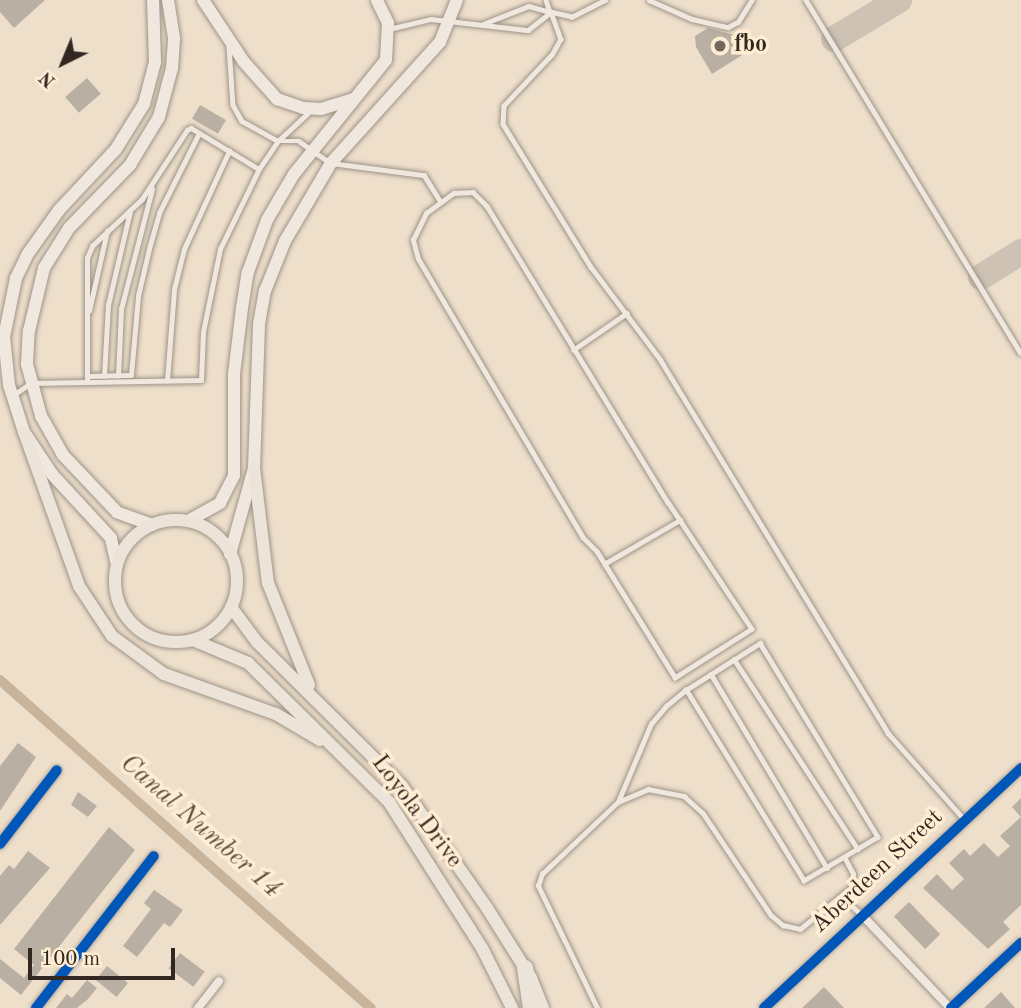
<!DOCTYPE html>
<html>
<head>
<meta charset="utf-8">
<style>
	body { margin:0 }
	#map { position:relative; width:1021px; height:1008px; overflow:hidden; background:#eedfcb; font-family:"Old Standard TT",serif }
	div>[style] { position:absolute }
	.canal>* { height:10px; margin:-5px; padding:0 5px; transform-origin:5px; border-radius:5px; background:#c8b49b }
	.taxiway>* { height:26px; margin:-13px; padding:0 13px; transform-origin:13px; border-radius:13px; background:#cec2b4 }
	.building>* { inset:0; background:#b9afa2; transform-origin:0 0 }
	.roads { filter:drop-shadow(0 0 2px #9e9488) drop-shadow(0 0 2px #9e9488) }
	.service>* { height:4.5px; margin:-2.25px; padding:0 2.25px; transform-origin:2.25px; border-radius:2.25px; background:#f0e8de }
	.minor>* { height:8px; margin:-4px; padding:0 4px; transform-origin:4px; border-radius:4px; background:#f0e8de }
	.secondary>* { height:12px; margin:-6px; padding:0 6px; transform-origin:6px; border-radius:6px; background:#f0e8de }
	.primary>* { height:12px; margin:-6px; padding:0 6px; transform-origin:6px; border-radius:6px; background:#ede4d9 }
	.primary>.ring { margin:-6px; padding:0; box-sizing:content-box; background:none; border:12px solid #ede4d9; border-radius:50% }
	.motorway>* { height:16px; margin:-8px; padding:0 8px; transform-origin:8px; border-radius:8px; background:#ede4d9 }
	.cycleway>* { height:10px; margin:-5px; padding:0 5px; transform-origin:5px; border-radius:5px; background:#0057b8 }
	.dots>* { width:19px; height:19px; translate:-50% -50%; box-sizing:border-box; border:4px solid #feecd3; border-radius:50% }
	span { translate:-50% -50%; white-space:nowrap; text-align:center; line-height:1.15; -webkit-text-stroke:7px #feecd3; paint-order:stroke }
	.poi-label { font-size:24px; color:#322721; font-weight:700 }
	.left { translate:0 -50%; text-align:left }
	.street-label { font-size:24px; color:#322721 }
	.water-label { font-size:26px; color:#5a4c40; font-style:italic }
	.north { position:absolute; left:28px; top:28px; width:70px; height:70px; -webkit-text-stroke:5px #feecd3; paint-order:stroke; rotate:223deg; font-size:19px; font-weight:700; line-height:28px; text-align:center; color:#322721 }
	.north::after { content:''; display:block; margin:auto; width:24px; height:32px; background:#322721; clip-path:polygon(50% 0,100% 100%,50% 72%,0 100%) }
	.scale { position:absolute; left:28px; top:948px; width:147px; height:32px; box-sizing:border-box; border:4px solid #322721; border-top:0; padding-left:9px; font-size:21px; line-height:24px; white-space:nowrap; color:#322721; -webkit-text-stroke:5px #feecd3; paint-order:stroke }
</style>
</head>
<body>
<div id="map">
	<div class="canal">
		<div style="left:0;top:680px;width:495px;rotate:41.5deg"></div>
	</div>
	<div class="taxiway">
		<div style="left:834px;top:39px;width:76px;rotate:-31deg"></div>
		<div style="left:981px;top:277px;width:47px;rotate:-32deg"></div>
	</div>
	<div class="building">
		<div style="clip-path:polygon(0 0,45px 0,14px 28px,0 12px)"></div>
		<div style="clip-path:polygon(708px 28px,738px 36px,747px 52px,712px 74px,696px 47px,695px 36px)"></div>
		<div style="left:87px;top:78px;width:21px;height:29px;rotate:49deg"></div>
		<div style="left:200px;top:105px;width:30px;height:16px;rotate:30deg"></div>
		<div style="clip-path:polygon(18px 743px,36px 757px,0 811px,0 766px)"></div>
		<div style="clip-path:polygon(78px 792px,97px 806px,88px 817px,71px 805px)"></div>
		<div style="clip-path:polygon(1021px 798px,1021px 905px,1003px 922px,1010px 929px,988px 949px,923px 888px,937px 874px,952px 890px,964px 879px,949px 863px,964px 849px,970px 856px,984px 843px,998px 857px,1010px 846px,1000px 836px,1021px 817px,1012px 807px)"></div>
		<div style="clip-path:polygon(109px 827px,135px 850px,21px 995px,0 978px,0 959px,24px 978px,34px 965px,14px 949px)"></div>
		<div style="clip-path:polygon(28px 851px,50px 868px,0 925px,0 876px,9px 865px,14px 869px)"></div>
		<div style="clip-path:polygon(154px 890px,183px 910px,170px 927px,164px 923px,137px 957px,123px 946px,151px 909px,144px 903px)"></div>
		<div style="left:909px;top:902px;width:45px;height:21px;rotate:46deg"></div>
		<div style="left:180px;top:953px;width:31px;height:19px;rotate:37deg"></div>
		<div style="left:107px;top:966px;width:27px;height:18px;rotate:39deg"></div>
		<div style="clip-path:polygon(87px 980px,97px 988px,88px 999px,77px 1008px,56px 1008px,67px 994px,72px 998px)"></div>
		<div style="clip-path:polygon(824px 987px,844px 1008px,802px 1008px)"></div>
		<div style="clip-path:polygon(1001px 992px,1015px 1008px,984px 1008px)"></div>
	</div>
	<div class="roads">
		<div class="service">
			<div style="left:546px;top:0;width:13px;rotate:72deg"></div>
			<div style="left:606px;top:0;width:38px;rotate:153deg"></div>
			<div style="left:572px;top:17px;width:22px;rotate:-167deg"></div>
			<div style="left:551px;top:12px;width:29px;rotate:70deg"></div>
			<div style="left:561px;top:39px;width:18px;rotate:119deg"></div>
			<div style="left:552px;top:55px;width:70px;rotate:133.3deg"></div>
			<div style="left:504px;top:106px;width:18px;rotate:93deg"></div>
			<div style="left:503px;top:124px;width:168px;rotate:58.4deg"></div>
			<div style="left:591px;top:267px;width:115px;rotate:53.1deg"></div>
			<div style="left:660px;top:359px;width:438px;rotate:58.6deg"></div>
			<div style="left:888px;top:733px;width:116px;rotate:48.5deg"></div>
			<div style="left:649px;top:0;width:47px;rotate:23.8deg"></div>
			<div style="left:692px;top:19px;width:37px;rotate:13deg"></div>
			<div style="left:728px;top:27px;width:11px;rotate:-27deg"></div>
			<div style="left:738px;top:22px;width:26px;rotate:-58deg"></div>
			<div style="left:806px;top:0;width:413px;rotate:58.7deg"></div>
			<div style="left:483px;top:24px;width:49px;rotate:-21.4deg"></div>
			<div style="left:529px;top:6px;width:22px;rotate:16deg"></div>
			<div style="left:389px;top:29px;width:43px;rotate:-13.4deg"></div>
			<div style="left:431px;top:19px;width:98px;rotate:6.5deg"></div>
			<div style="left:528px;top:30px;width:29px;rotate:-38deg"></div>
			<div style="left:229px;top:47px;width:58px;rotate:86.1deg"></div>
			<div style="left:233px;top:105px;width:18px;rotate:61deg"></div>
			<div style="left:242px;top:121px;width:41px;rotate:29.1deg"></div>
			<div style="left:278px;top:141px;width:41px;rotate:-43deg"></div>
			<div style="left:473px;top:192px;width:20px;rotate:45deg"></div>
			<div style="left:487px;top:206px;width:347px;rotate:58.6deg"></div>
			<div style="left:668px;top:502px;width:152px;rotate:56.5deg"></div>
			<div style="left:752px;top:629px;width:91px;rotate:147.5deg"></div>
			<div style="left:675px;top:678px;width:148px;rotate:-121.8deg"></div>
			<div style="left:597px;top:552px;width:20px;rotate:-135deg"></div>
			<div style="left:583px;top:538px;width:324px;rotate:-120.6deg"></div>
			<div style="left:418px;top:259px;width:20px;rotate:-105deg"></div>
			<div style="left:413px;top:240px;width:30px;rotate:-64deg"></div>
			<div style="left:426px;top:213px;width:34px;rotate:-36deg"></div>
			<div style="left:454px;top:193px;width:19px;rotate:-3deg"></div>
			<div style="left:89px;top:311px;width:82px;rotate:-77.3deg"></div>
			<div style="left:573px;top:350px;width:65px;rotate:-34.4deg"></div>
			<div style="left:87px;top:376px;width:44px;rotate:-1.3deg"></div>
			<div style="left:131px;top:375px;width:79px;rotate:-84.9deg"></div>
			<div style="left:138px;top:296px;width:52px;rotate:-76.8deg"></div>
			<div style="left:150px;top:245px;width:33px;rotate:-74deg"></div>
			<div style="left:159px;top:213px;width:89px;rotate:-63.4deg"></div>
			<div style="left:104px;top:376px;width:71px;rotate:-86.8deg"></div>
			<div style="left:108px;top:305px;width:97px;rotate:-76.8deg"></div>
			<div style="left:118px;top:376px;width:67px;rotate:-87.4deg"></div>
			<div style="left:121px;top:309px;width:124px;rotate:-75.5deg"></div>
			<div style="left:167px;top:381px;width:92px;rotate:-85.6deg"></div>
			<div style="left:174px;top:289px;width:41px;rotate:-76deg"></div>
			<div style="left:184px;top:249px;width:108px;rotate:-65.3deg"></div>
			<div style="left:87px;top:382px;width:124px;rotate:-90deg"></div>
			<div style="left:87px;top:258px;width:13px;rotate:-67deg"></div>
			<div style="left:92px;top:246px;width:69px;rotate:-43.2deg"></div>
			<div style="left:142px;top:199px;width:82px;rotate:-56.9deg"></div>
			<div style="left:187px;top:130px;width:4px;rotate:-27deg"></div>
			<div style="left:191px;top:128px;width:79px;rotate:31.1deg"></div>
			<div style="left:15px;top:394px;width:19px;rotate:-35deg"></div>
			<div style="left:31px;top:383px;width:170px;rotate:-1deg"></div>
			<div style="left:201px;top:380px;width:48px;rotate:-87.6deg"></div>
			<div style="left:203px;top:332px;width:85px;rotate:-78.4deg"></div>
			<div style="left:220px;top:249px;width:89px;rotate:-64deg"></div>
			<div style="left:259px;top:169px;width:34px;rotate:-56deg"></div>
			<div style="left:278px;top:141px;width:21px"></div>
			<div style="left:299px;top:141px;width:39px;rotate:35deg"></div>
			<div style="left:331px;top:163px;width:94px;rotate:7.4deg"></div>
			<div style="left:424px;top:175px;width:32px;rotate:58deg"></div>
			<div style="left:604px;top:564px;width:88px;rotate:-30.1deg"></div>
			<div style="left:734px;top:659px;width:227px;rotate:56.9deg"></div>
			<div style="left:711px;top:674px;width:226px;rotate:59.1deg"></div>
			<div style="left:618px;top:802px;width:85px;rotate:-67.1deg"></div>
			<div style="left:651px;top:724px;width:23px;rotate:-50deg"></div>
			<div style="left:666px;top:706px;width:26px;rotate:-39deg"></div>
			<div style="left:686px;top:690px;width:88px;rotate:-32.4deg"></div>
			<div style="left:760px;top:643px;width:227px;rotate:58.7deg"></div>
			<div style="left:878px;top:837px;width:86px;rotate:149.3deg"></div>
			<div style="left:804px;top:881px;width:225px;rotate:-121.7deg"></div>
			<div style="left:842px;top:897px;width:27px;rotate:42deg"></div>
			<div style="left:597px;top:1008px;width:136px;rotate:-115.8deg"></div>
			<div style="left:538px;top:886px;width:13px;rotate:-72deg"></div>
			<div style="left:542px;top:874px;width:105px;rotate:-43.5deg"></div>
			<div style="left:618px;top:802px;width:33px;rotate:-23deg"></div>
			<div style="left:648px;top:789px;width:37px;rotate:11deg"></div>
			<div style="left:684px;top:796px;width:25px;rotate:42deg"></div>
			<div style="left:703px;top:813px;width:123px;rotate:56.3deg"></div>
			<div style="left:771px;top:915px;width:16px;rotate:40deg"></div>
			<div style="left:783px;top:925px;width:17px;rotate:13deg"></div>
			<div style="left:800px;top:929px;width:67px;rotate:-38.9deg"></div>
			<div style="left:852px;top:887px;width:13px;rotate:-86deg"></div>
			<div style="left:853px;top:874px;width:17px;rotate:-118deg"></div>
		</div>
		<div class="minor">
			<div style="left:0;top:844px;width:93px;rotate:-52.4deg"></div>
			<div style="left:862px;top:915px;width:128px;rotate:46.6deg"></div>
			<div style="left:36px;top:1008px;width:192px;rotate:-52.2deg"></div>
			<div style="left:198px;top:1008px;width:34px;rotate:-52deg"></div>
			<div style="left:764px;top:1008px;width:352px;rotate:-43deg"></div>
			<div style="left:951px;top:1008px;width:96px;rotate:-42.9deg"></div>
		</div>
		<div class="secondary">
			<div style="left:203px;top:0;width:74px;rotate:56.5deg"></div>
			<div style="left:244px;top:62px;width:50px;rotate:48.3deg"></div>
			<div style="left:277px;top:99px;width:28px;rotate:19deg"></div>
			<div style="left:303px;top:108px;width:18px;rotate:3deg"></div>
			<div style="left:321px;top:109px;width:34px;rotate:-17deg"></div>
			<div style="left:188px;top:521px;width:37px;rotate:-29deg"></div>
			<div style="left:220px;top:503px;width:31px;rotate:-63deg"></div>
			<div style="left:234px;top:475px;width:101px;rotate:-90deg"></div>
			<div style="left:234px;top:374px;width:66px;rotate:-83.1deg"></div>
			<div style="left:242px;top:308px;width:36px;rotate:-81deg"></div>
			<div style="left:248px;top:272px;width:55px;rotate:-69.9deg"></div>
			<div style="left:267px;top:220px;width:53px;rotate:-59.6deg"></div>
			<div style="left:294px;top:174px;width:146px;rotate:-51.1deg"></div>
			<div style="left:386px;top:60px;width:37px;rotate:-87deg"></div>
			<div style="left:388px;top:23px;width:25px;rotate:-116deg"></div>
			<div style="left:152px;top:525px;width:37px;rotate:-160deg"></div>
			<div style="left:117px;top:512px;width:79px;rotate:-133.5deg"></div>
			<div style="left:63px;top:455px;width:45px;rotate:-119.4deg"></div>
			<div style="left:41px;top:416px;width:54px;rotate:-105.1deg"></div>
			<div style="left:27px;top:364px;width:33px;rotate:-87deg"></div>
			<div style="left:29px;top:331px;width:65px;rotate:-76.6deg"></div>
			<div style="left:44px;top:268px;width:47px;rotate:-58deg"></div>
			<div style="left:69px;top:228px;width:88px;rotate:-45.9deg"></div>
			<div style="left:130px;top:165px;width:56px;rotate:-58.9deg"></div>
			<div style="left:159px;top:117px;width:51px;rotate:-75.1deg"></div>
			<div style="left:172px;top:68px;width:30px;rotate:-86deg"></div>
			<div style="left:174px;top:38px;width:38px;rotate:-99deg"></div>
			<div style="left:230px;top:554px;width:89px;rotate:-74.4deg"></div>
			<div style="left:254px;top:468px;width:144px;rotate:-88deg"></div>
			<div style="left:259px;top:324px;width:34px;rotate:-80deg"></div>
			<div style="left:265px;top:291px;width:54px;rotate:-68.2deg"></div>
			<div style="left:285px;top:241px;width:91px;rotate:-59.5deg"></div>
			<div style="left:331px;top:163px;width:163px;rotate:-48deg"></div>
			<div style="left:440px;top:42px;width:45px;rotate:-68deg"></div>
			<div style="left:117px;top:565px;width:28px;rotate:-103deg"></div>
			<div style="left:111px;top:538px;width:87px;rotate:-132.7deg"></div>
			<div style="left:52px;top:474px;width:50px;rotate:-123.7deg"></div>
			<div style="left:24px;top:432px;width:49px;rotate:-107.7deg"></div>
			<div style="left:9px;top:385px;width:48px;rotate:-95.9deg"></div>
			<div style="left:4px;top:337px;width:60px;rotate:-78.5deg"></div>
			<div style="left:16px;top:278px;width:25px;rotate:-64deg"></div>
			<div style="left:27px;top:255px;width:55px;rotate:-54.6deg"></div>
			<div style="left:59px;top:210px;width:83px;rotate:-46.9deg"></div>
			<div style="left:116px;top:149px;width:53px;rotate:-58.1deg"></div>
			<div style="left:144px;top:104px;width:43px;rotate:-75.3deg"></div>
			<div style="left:155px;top:62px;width:62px;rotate:-91.8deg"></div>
		</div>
		<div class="primary">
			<div style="left:24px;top:432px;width:164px;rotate:70.3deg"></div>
			<div style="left:79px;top:586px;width:60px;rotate:56.6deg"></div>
			<div style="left:112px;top:636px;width:64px;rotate:36.2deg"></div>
			<div style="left:164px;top:674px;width:119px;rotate:19.7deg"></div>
			<div style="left:276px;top:714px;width:51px;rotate:30.6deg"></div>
			<div style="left:254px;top:468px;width:116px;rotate:83.1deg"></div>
			<div style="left:268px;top:583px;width:110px;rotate:68.1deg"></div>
			<div class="ring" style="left:115px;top:520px;width:110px;height:110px"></div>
			<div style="left:231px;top:607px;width:44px;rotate:53.4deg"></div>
			<div style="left:257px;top:642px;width:204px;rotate:44.8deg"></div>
			<div style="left:402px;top:786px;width:149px;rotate:55.1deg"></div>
			<div style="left:487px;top:908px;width:83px;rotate:57.8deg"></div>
			<div style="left:531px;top:978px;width:32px;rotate:68deg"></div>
			<div style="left:193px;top:640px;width:60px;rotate:22.7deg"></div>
			<div style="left:248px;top:663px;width:198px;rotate:44.6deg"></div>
			<div style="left:389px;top:802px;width:173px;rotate:57.5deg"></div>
			<div style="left:482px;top:948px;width:67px;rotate:63.4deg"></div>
		</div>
		<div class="motorway">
			<div style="left:525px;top:968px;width:40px;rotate:81.5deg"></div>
		</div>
	</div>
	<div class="cycleway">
		<div style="left:0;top:844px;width:93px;rotate:-52.4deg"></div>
		<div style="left:36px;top:1008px;width:192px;rotate:-52.2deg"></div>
		<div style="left:764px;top:1008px;width:352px;rotate:-43deg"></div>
		<div style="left:951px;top:1008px;width:96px;rotate:-42.9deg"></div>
	</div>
	<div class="dots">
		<div style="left:720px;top:46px;background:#74675c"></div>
	</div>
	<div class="poi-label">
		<span class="left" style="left:734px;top:46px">fbo</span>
	</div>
	<div class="street-label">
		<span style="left:416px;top:812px;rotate:53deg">Loyola Drive</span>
		<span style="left:878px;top:872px;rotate:-43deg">Aberdeen Street</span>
	</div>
	<div class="water-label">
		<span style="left:200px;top:827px;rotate:41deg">Canal Number 14</span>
	</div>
	<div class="north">N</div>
	<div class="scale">100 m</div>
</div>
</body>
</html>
